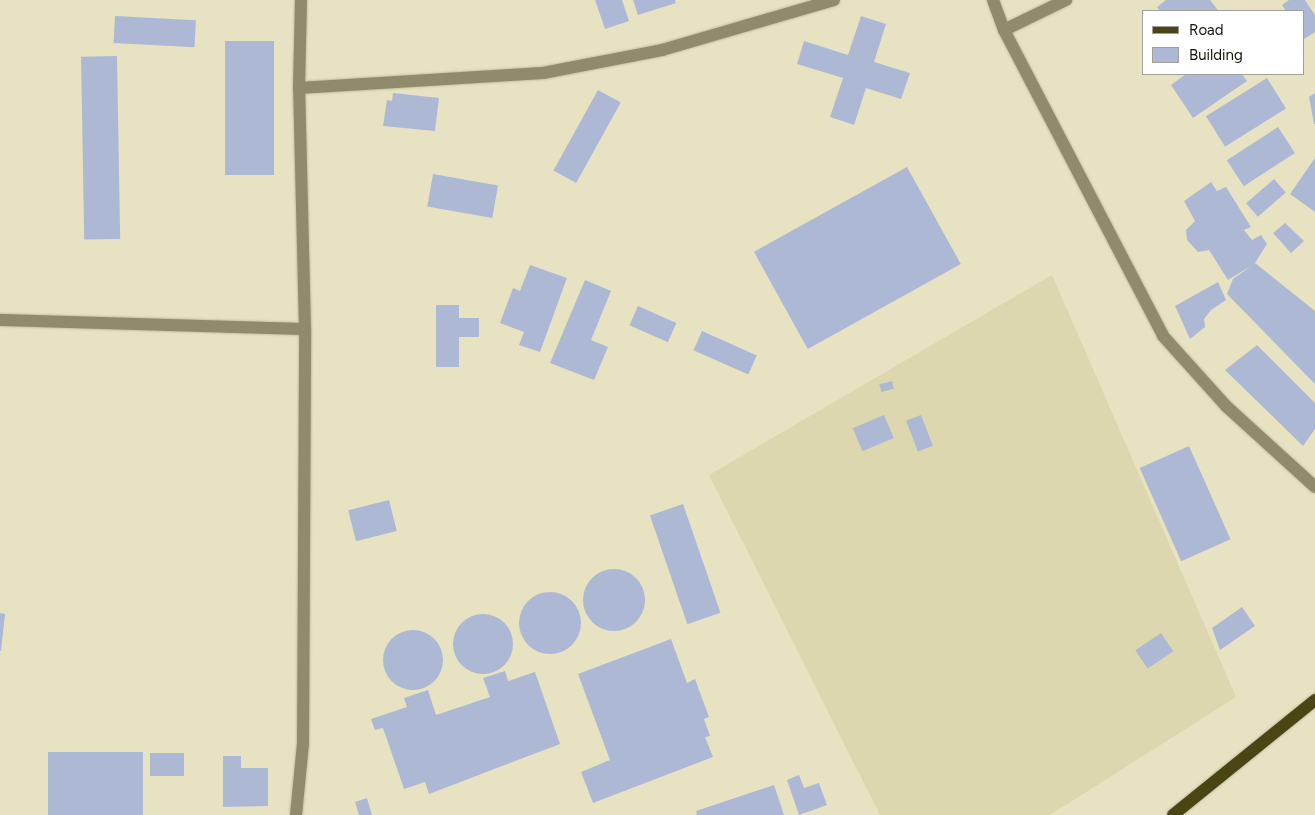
<!DOCTYPE html>
<html>
<head>
<meta charset="utf-8">
<style>
	body { margin:0 }
	#map { position:relative; width:1315px; height:815px; overflow:hidden; background:#e7e3c2; font-family:Figtree,sans-serif }
	div>[style] { position:absolute }
	.built>* { inset:0; background:#dcd7ae }
	.building>* { inset:0; background:#adb8d5; transform-origin:0 0 }
	.round { border-radius:50% }
	.roads { filter:drop-shadow(0 0 1px #c1bea1) drop-shadow(0 0 1px #c1bea1) }
	.service>* { height:12px; margin:-6px; padding:0 6px; transform-origin:6px; border-radius:6px; background:#8f8b6c }
	.minor>* { height:12px; margin:-6px; padding:0 6px; transform-origin:6px; border-radius:6px; background:#8f8b6c }
	.primary>* { height:12px; margin:-6px; padding:0 6px; transform-origin:6px; border-radius:6px; background:#4b4513 }
	span { translate:-50% -50%; white-space:nowrap; text-align:center; line-height:1.15; -webkit-text-stroke:4px #fff; paint-order:stroke }
	.legend { position:absolute; left:1142px; top:10px; width:162px; height:65px; box-sizing:border-box; background:#fff; border:1px solid #a1a19c; margin:0; padding:6px 9px; list-style:none; font-size:15px; color:#151408 }
	.legend li { display:flex; align-items:center; gap:10px; height:25px }
	.legend b { width:25px; border:1px solid #a1a19c }
</style>
</head>
<body>
<div id="map">
	<div class="built">
		<div style="clip-path:polygon(1052px 275px,1236px 697px,1050px 815px,880px 815px,709px 475px)"></div>
	</div>
	<div class="building">
		<div style="clip-path:polygon(595px 0,622px 0,629px 21px,605px 29px)"></div>
		<div style="clip-path:polygon(633px 0,675px 0,676px 3px,638px 15px)"></div>
		<div style="clip-path:polygon(1166px 0,1210px 0,1218px 10px,1160px 11px,1157px 7px)"></div>
		<div style="clip-path:polygon(1289px 0,1305px 0,1315px 15px,1315px 32px,1304px 39px,1304px 11px,1286px 11px,1282px 5px)"></div>
		<div style="left:115px;top:16px;width:81px;height:27px;rotate:3deg"></div>
		<div style="clip-path:polygon(861px 16px,886px 24px,874px 62px,910px 73px,901px 99px,866px 88px,854px 125px,830px 117px,843px 78px,797px 64px,804px 41px,848px 55px)"></div>
		<div style="left:274px;top:41px;width:134px;height:49px;rotate:90deg"></div>
		<div style="left:117px;top:56px;width:183px;height:36px;rotate:89deg"></div>
		<div style="clip-path:polygon(1186px 74px,1242px 74px,1247px 81px,1193px 118px,1171px 85px)"></div>
		<div style="left:1267px;top:78px;width:36px;height:72px;rotate:58deg"></div>
		<div style="left:598px;top:90px;width:26px;height:92px;rotate:29deg"></div>
		<div style="clip-path:polygon(393px 93px,439px 98px,435px 131px,383px 126px,387px 100px,392px 101px)"></div>
		<div style="clip-path:polygon(1315px 93px,1315px 124px,1314px 124px,1309px 97px)"></div>
		<div style="left:1278px;top:127px;width:31px;height:61px;rotate:57deg"></div>
		<div style="clip-path:polygon(1315px 158px,1315px 212px,1290px 194px)"></div>
		<div style="left:907px;top:167px;width:111px;height:175px;rotate:61deg"></div>
		<div style="left:433px;top:174px;width:66px;height:33px;rotate:10deg"></div>
		<div style="left:1274px;top:179px;width:18px;height:37px;rotate:49deg"></div>
		<div style="clip-path:polygon(1211px 182px,1217px 191px,1226px 187px,1251px 227px,1244px 230px,1252px 240px,1261px 235px,1267px 244px,1255px 263px,1315px 311px,1315px 384px,1227px 294px,1233px 279px,1251px 266px,1228px 280px,1209px 250px,1198px 252px,1187px 240px,1186px 230px,1195px 221px,1184px 201px)"></div>
		<div style="clip-path:polygon(1285px 223px,1304px 241px,1291px 253px,1273px 233px)"></div>
		<div style="clip-path:polygon(530px 265px,567px 278px,540px 352px,519px 345px,524px 332px,500px 323px,513px 288px,520px 291px)"></div>
		<div style="clip-path:polygon(585px 280px,611px 291px,591px 340px,608px 347px,594px 380px,550px 363px)"></div>
		<div style="clip-path:polygon(1218px 282px,1226px 300px,1211px 310px,1204px 319px,1205px 327px,1190px 339px,1175px 306px)"></div>
		<div style="clip-path:polygon(436px 305px,459px 305px,459px 318px,479px 318px,479px 337px,459px 337px,459px 367px,436px 367px)"></div>
		<div style="left:638px;top:306px;width:42px;height:21px;rotate:24deg"></div>
		<div style="left:702px;top:331px;width:60px;height:21px;rotate:24deg"></div>
		<div style="clip-path:polygon(1257px 345px,1315px 403px,1315px 429px,1303px 446px,1225px 370px)"></div>
		<div style="left:892px;top:381px;width:8px;height:13px;rotate:76deg"></div>
		<div style="left:884px;top:415px;width:25px;height:34px;rotate:67deg"></div>
		<div style="left:921px;top:415px;width:33px;height:16px;rotate:69deg"></div>
		<div style="left:1189px;top:446px;width:102px;height:54px;rotate:66deg"></div>
		<div style="left:389px;top:500px;width:32px;height:42px;rotate:76deg"></div>
		<div style="left:683px;top:504px;width:115px;height:35px;rotate:71deg"></div>
		<div class="round" style="left:583px;top:569px;width:62px;height:62px"></div>
		<div class="round" style="left:519px;top:592px;width:62px;height:62px"></div>
		<div style="clip-path:polygon(1242px 607px,1255px 626px,1220px 650px,1212px 628px)"></div>
		<div style="clip-path:polygon(0 613px,5px 614px,1px 651px,0 651px)"></div>
		<div class="round" style="left:453px;top:614px;width:60px;height:60px"></div>
		<div class="round" style="left:383px;top:630px;width:60px;height:60px"></div>
		<div style="left:1161px;top:633px;width:22px;height:31px;rotate:56deg"></div>
		<div style="clip-path:polygon(671px 639px,687px 683px,695px 679px,709px 717px,704px 719px,710px 736px,705px 737px,713px 757px,593px 803px,581px 772px,610px 760px,578px 674px)"></div>
		<div style="clip-path:polygon(505px 671px,508px 681px,535px 672px,560px 744px,429px 794px,425px 782px,404px 789px,383px 728px,375px 730px,371px 719px,407px 707px,404px 698px,428px 690px,436px 715px,490px 697px,483px 678px)"></div>
		<div style="left:48px;top:752px;width:95px;height:63px"></div>
		<div style="left:150px;top:753px;width:34px;height:23px"></div>
		<div style="clip-path:polygon(223px 756px,241px 756px,241px 768px,268px 768px,268px 806px,223px 807px)"></div>
		<div style="clip-path:polygon(799px 775px,804px 788px,819px 783px,827px 805px,799px 815px,787px 780px)"></div>
		<div style="clip-path:polygon(774px 785px,784px 815px,697px 815px,696px 811px)"></div>
		<div style="clip-path:polygon(367px 798px,372px 815px,359px 815px,355px 802px)"></div>
	</div>
	<div class="roads">
		<div class="service">
			<div style="left:0;top:320px;width:305px;rotate:1.7deg"></div>
			<div style="left:296px;top:815px;width:71px;rotate:-84.4deg"></div>
			<div style="left:303px;top:744px;width:415px;rotate:-89.7deg"></div>
			<div style="left:305px;top:329px;width:241px;rotate:-91.4deg"></div>
		</div>
		<div class="minor">
			<div style="left:301px;top:0;width:88px;rotate:91.3deg"></div>
			<div style="left:299px;top:88px;width:244px;rotate:-3.5deg"></div>
			<div style="left:543px;top:73px;width:121px;rotate:-10.9deg"></div>
			<div style="left:662px;top:50px;width:179px;rotate:-16.2deg"></div>
			<div style="left:993px;top:0;width:32px;rotate:70deg"></div>
			<div style="left:1004px;top:30px;width:345px;rotate:62.5deg"></div>
			<div style="left:1163px;top:336px;width:94px;rotate:48deg"></div>
			<div style="left:1226px;top:406px;width:120px;rotate:42.3deg"></div>
			<div style="left:1004px;top:30px;width:69px;rotate:-25.8deg"></div>
		</div>
		<div class="primary">
			<div style="left:1173px;top:815px;width:183px;rotate:-39deg"></div>
		</div>
	</div>
	<ul class="legend">
	<li><b style="height:6px;background:#4b4513"></b>Road</li>
	<li><b style="height:14px;background:#adb8d5"></b>Building</li>
	</ul>
</div>
</body>
</html>
